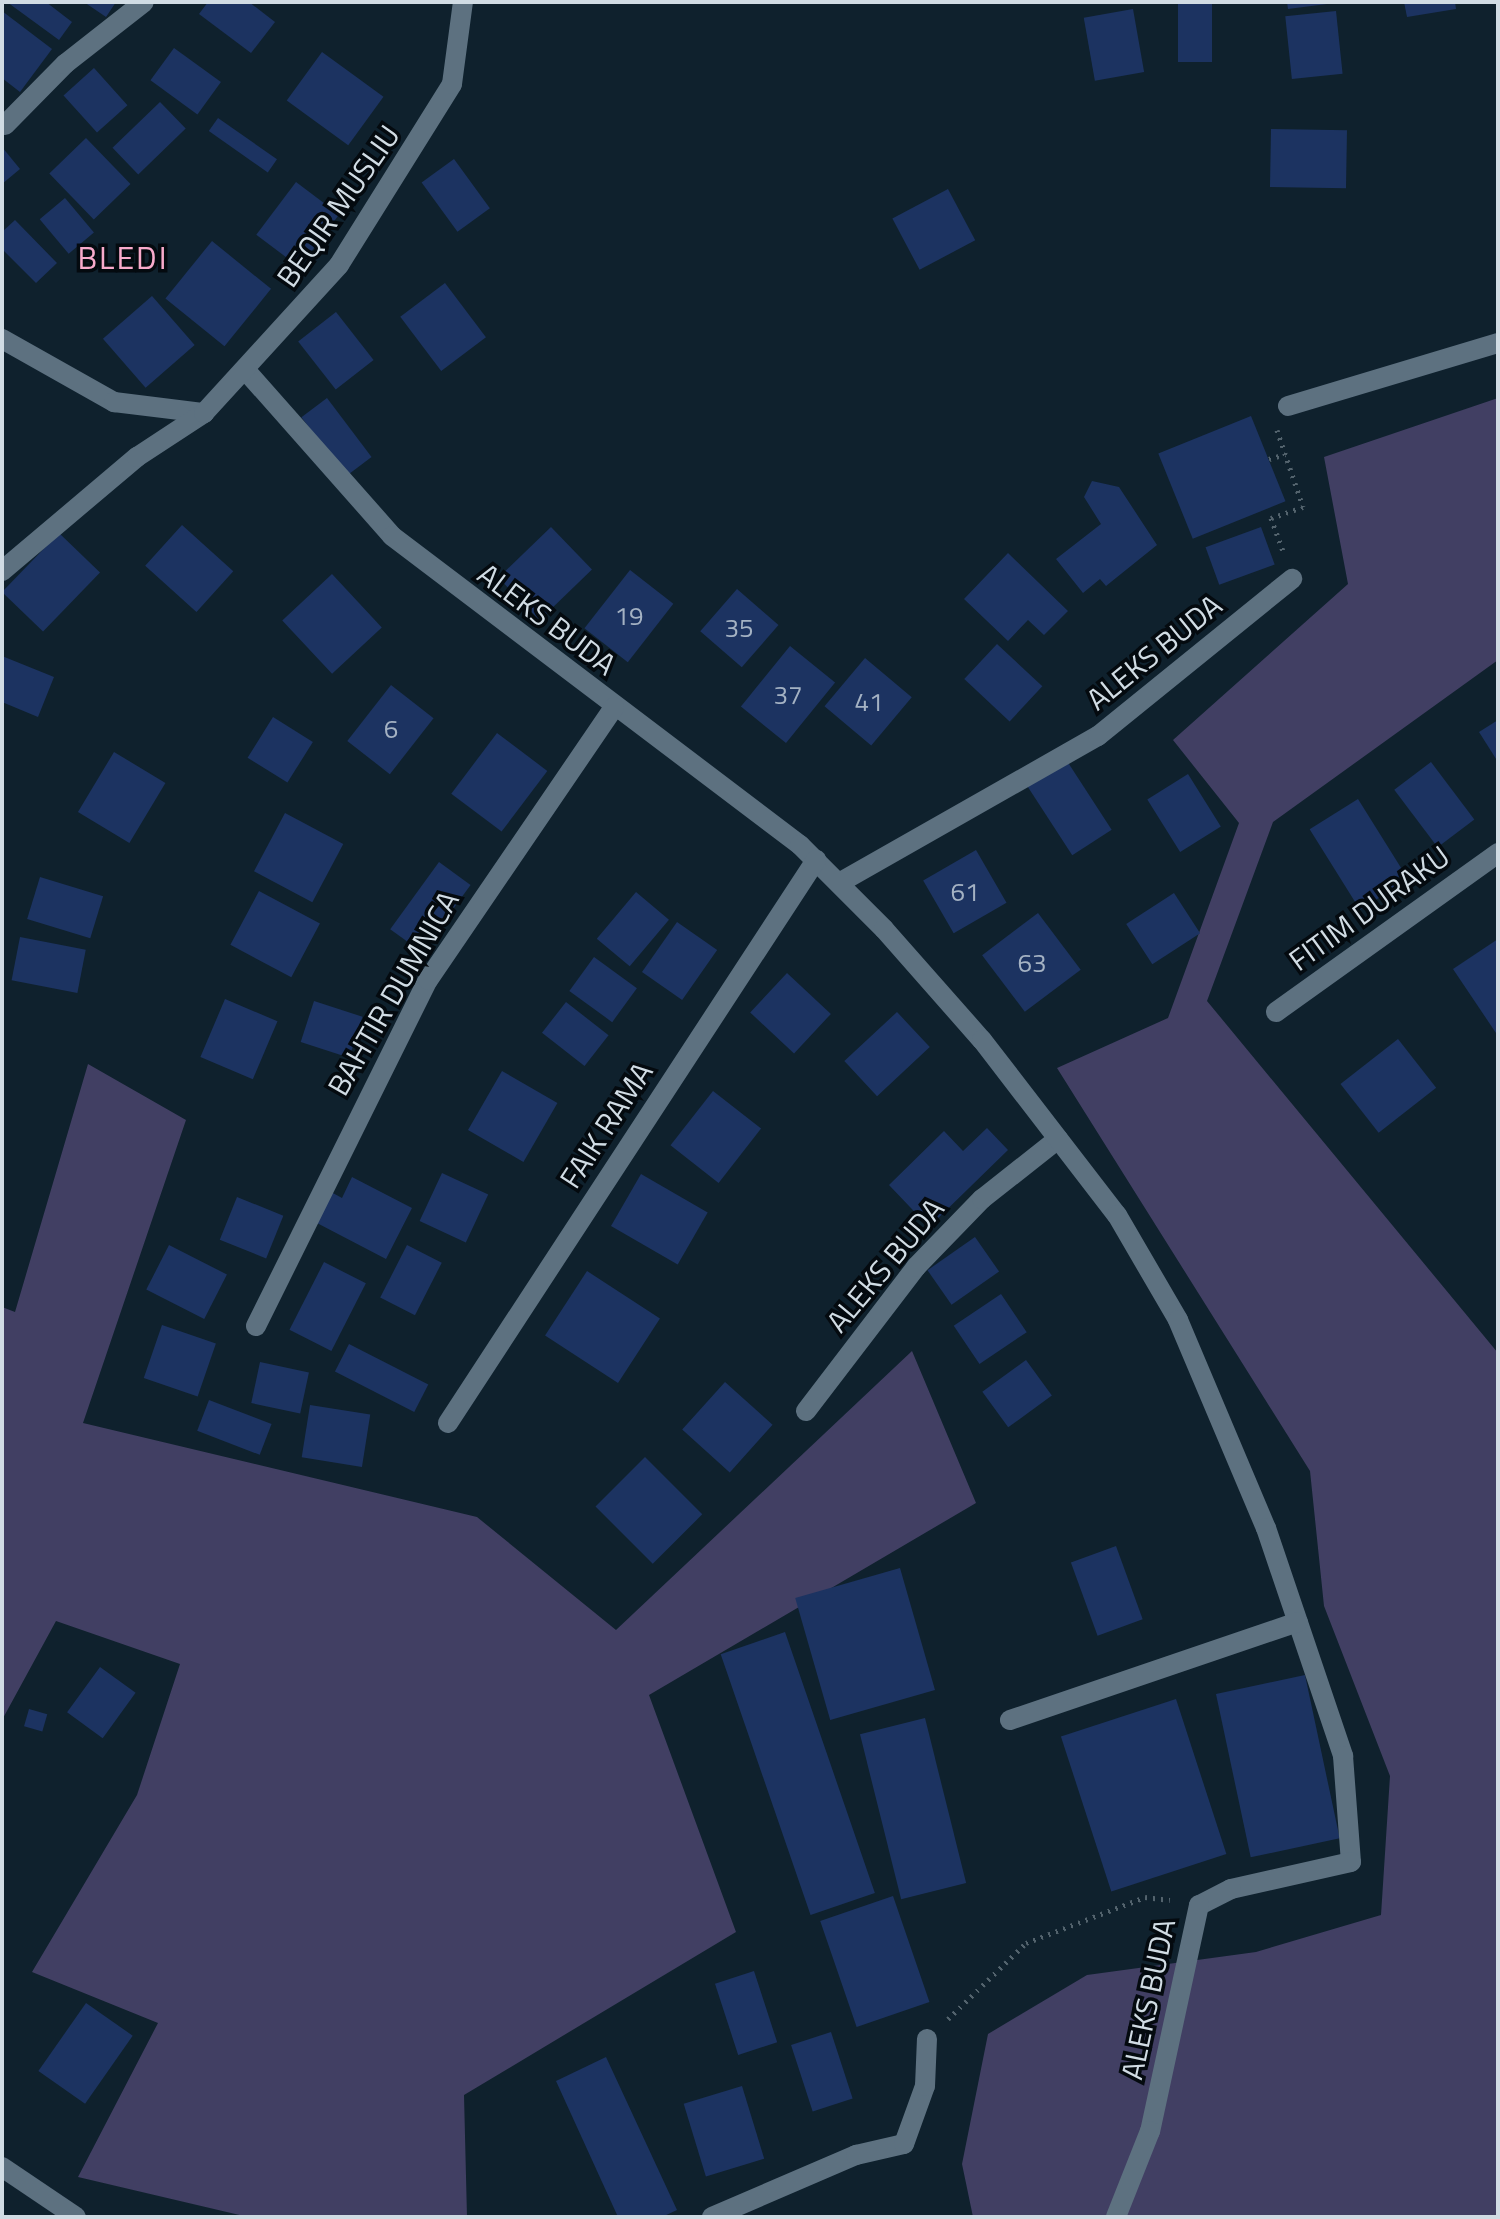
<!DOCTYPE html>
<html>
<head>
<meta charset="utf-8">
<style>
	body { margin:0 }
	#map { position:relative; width:1500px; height:2219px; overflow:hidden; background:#0f212d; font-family:"Titillium Web",sans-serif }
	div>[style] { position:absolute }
	.green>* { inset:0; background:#413f63 }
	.building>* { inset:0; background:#1c3361; transform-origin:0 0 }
	.path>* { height:5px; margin-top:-2.5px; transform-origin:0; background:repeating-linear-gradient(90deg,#53636d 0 2px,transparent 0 8px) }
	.service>* { height:20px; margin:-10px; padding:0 10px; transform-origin:10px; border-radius:10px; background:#5d7180 }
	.minor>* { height:20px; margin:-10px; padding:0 10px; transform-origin:10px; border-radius:10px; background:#5d7180 }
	span { translate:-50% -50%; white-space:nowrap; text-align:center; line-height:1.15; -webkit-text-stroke:7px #040a0f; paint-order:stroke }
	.number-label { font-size:26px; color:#a4b2c3 }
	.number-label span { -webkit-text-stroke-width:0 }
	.street-label { font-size:30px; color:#d1dce4 }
	.neighbourhood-label { font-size:32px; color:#f8aacb; letter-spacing:2px }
	.frame { position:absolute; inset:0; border:4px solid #d1dce4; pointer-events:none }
</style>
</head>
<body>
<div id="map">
	<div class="green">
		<div style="clip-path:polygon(1498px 398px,1498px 660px,1273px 822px,1207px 1001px,1498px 1353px,1498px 2217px,973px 2217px,962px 2164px,988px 2034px,1087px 1975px,1256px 1952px,1381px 1915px,1390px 1776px,1324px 1606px,1310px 1471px,1057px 1068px,1168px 1018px,1239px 823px,1173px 740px,1348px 584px,1324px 457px)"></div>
		<div style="clip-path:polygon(88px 1064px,186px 1120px,83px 1423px,477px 1517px,616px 1630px,912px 1351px,976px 1503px,649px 1695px,736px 1932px,464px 2095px,467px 2217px,248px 2217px,78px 2177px,158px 2023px,32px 1972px,137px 1795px,180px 1664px,56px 1621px,2px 1720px,2px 1307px,15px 1312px)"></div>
	</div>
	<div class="building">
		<div style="clip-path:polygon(7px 2px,46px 2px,72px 22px,59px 40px)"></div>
		<div style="clip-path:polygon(84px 2px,116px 2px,106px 17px)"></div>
		<div style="clip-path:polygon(208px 2px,249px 2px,275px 22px,251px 53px,199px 14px)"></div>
		<div style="left:1178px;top:2px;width:34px;height:60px"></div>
		<div style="clip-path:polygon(1287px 2px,1327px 2px,1327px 4px,1288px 9px)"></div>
		<div style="clip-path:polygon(1404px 2px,1455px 2px,1456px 9px,1407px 17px)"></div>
		<div style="left:1133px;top:9px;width:64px;height:50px;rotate:80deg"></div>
		<div style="clip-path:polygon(2px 11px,52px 49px,20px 92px,2px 78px)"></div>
		<div style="left:1336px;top:11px;width:63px;height:51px;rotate:84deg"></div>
		<div style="left:174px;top:48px;width:58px;height:40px;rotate:36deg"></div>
		<div style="left:322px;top:52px;width:76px;height:60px;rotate:36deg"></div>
		<div style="left:94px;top:68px;width:50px;height:41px;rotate:48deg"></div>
		<div style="left:160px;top:102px;width:37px;height:66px;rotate:46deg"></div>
		<div style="left:218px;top:118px;width:72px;height:16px;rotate:35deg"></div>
		<div style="left:1271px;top:129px;width:76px;height:58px;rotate:1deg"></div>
		<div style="left:86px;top:138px;width:64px;height:51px;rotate:46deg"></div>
		<div style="clip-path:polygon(2px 147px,20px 169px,2px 184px)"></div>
		<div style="left:454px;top:159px;width:61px;height:40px;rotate:54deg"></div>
		<div style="left:296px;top:182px;width:54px;height:66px;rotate:37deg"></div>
		<div style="left:948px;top:189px;width:58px;height:63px;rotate:62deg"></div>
		<div style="left:65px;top:198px;width:45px;height:33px;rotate:50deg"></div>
		<div style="clip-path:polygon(15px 220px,57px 263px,36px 283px,2px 249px,2px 232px)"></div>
		<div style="left:212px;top:241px;width:76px;height:74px;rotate:39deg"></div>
		<div style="left:445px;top:283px;width:68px;height:56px;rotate:53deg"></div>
		<div style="left:152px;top:296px;width:65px;height:65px;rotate:49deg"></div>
		<div style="left:336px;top:312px;width:61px;height:48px;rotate:52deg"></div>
		<div style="left:327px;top:398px;width:74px;height:32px;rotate:53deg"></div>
		<div style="left:1251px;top:416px;width:92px;height:100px;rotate:68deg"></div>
		<div style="clip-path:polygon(1092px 481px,1119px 487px,1157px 545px,1106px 586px,1100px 579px,1083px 593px,1056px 559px,1101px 524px,1084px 497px)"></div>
		<div style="left:182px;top:525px;width:69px;height:55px;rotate:42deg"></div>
		<div style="left:551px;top:527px;width:59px;height:73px;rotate:46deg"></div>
		<div style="left:1261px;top:527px;width:40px;height:59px;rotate:70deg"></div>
		<div style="left:59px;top:533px;width:57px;height:82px;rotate:44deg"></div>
		<div style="clip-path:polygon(1008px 553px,1068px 611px,1044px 635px,1028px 620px,1008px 641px,964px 599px)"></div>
		<div style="left:630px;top:570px;width:55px;height:74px;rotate:38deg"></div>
		<div style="left:332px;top:574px;width:73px;height:68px;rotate:47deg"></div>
		<div style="left:737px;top:589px;width:55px;height:56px;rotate:41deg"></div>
		<div style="left:997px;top:644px;width:62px;height:48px;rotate:43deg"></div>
		<div style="left:790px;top:646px;width:58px;height:78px;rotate:39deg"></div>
		<div style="clip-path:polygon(2px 656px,54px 677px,38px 717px,2px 702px)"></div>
		<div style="left:865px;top:658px;width:61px;height:63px;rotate:40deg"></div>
		<div style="left:391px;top:685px;width:54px;height:71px;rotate:38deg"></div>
		<div style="left:273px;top:717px;width:47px;height:48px;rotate:32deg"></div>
		<div style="clip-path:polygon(1498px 720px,1498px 762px,1479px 732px)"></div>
		<div style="left:497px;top:733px;width:63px;height:76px;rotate:37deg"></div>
		<div style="left:114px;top:752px;width:60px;height:70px;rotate:31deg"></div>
		<div style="left:1067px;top:761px;width:82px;height:47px;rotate:57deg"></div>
		<div style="left:1431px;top:762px;width:72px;height:46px;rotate:53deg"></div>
		<div style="left:1188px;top:774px;width:62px;height:48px;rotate:58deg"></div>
		<div style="left:1358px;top:799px;width:95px;height:57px;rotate:58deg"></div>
		<div style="left:285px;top:813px;width:66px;height:66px;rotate:28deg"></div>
		<div style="left:976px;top:850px;width:61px;height:61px;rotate:60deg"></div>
		<div style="left:439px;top:862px;width:39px;height:83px;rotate:36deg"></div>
		<div style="left:40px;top:877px;width:66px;height:44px;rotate:17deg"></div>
		<div style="left:259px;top:891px;width:69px;height:61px;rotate:28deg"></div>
		<div style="left:636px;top:892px;width:43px;height:61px;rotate:40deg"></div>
		<div style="left:1174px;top:893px;width:48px;height:57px;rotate:57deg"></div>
		<div style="left:1038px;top:913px;width:71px;height:70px;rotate:53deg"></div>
		<div style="left:677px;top:922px;width:49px;height:61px;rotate:35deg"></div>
		<div style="left:20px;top:937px;width:67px;height:44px;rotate:11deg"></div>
		<div style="clip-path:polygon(1498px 939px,1498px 1036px,1453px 969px)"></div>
		<div style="left:594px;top:957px;width:53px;height:42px;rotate:36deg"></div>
		<div style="left:787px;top:973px;width:60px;height:54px;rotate:43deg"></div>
		<div style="left:225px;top:999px;width:57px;height:63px;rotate:23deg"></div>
		<div style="left:314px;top:1001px;width:51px;height:43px;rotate:18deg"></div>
		<div style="left:566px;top:1002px;width:54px;height:39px;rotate:38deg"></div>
		<div style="left:897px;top:1012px;width:48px;height:72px;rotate:47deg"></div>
		<div style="left:1398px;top:1039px;width:62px;height:73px;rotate:52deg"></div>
		<div style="left:502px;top:1071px;width:64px;height:68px;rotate:30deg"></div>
		<div style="left:713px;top:1091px;width:61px;height:69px;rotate:38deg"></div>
		<div style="clip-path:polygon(987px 1128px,1008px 1150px,929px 1227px,889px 1185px,944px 1131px,963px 1151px)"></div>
		<div style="left:442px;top:1173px;width:51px;height:53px;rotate:25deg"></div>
		<div style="left:641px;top:1174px;width:77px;height:60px;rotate:30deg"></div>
		<div style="clip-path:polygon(352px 1177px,412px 1208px,386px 1259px,315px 1222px,331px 1192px,342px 1198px)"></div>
		<div style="left:237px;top:1197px;width:50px;height:46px;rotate:22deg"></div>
		<div style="left:975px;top:1237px;width:42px;height:58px;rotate:55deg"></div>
		<div style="left:169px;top:1245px;width:65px;height:50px;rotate:27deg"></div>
		<div style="left:407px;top:1245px;width:39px;height:59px;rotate:27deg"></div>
		<div style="left:324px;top:1262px;width:47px;height:76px;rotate:27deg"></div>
		<div style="left:587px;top:1271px;width:87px;height:77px;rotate:33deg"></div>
		<div style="left:1001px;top:1294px;width:46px;height:57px;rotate:56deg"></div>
		<div style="left:162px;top:1325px;width:57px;height:56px;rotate:19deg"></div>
		<div style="left:349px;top:1344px;width:89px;height:31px;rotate:27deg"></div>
		<div style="left:1026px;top:1360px;width:44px;height:54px;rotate:54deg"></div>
		<div style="left:260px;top:1362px;width:50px;height:42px;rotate:12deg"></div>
		<div style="left:725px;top:1382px;width:64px;height:64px;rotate:42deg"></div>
		<div style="left:209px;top:1400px;width:67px;height:33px;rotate:21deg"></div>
		<div style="left:310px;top:1405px;width:61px;height:53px;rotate:9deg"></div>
		<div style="left:645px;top:1457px;width:81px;height:70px;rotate:45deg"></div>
		<div style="left:1116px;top:1546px;width:78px;height:48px;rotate:70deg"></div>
		<div style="left:900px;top:1568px;width:127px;height:109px;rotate:74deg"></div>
		<div style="left:785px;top:1632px;width:276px;height:68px;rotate:71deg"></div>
		<div style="left:100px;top:1667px;width:44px;height:56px;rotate:36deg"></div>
		<div style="left:1305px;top:1675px;width:167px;height:91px;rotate:78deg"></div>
		<div style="left:1176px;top:1699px;width:163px;height:121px;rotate:72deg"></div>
		<div style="left:29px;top:1709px;width:19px;height:18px;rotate:16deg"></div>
		<div style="left:925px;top:1718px;width:170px;height:67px;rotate:76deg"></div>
		<div style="left:893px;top:1896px;width:112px;height:77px;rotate:71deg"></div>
		<div style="left:754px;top:1971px;width:75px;height:41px;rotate:72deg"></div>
		<div style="left:86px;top:2003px;width:57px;height:83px;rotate:35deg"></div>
		<div style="left:831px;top:2032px;width:70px;height:42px;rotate:72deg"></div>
		<div style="clip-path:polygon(606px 2057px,677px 2210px,662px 2217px,618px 2217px,556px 2081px)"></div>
		<div style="left:742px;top:2086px;width:76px;height:61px;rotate:73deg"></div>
	</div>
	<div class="path">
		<div style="left:1277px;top:430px;width:81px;rotate:71.3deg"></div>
		<div style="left:1303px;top:507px;width:34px;rotate:161deg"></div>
		<div style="left:1271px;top:518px;width:35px;rotate:70deg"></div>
		<div style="left:1269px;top:459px;width:17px;rotate:-17deg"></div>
		<div style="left:948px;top:2019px;width:109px;rotate:-44.3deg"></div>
		<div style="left:1026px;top:1943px;width:128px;rotate:-21.1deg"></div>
		<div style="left:1145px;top:1897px;width:25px;rotate:7deg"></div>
	</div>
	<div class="service">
		<div style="left:839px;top:883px;width:298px;rotate:-29.6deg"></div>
		<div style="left:1098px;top:736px;width:250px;rotate:-39deg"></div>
		<div style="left:806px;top:1411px;width:181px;rotate:-52.6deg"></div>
		<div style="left:916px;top:1267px;width:95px;rotate:-45.9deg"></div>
		<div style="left:982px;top:1199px;width:97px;rotate:-38.3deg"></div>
	</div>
	<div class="minor">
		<div style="left:5px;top:125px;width:86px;rotate:-45.5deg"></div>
		<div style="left:65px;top:64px;width:100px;rotate:-38.1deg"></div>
		<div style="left:2px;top:339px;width:129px;rotate:29.4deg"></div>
		<div style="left:114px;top:402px;width:91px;rotate:7deg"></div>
		<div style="left:248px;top:373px;width:217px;rotate:48.5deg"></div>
		<div style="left:392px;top:536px;width:512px;rotate:37.14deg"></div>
		<div style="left:800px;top:845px;width:119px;rotate:45deg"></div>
		<div style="left:884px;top:929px;width:148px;rotate:48.6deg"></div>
		<div style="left:982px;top:1040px;width:221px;rotate:52.4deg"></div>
		<div style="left:1117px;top:1215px;width:121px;rotate:59.8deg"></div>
		<div style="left:1178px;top:1320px;width:226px;rotate:67.1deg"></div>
		<div style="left:1266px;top:1528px;width:241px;rotate:71.3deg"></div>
		<div style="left:1343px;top:1756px;width:106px;rotate:85.7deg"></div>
		<div style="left:1351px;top:1862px;width:123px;rotate:167.3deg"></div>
		<div style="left:1231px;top:1889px;width:36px;rotate:153deg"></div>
		<div style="left:1199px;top:1905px;width:231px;rotate:102.2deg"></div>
		<div style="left:1150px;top:2131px;width:92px;rotate:111.6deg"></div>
		<div style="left:1288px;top:406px;width:219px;rotate:-16.7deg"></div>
		<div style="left:2px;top:571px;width:177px;rotate:-40.2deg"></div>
		<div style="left:137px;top:457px;width:80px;rotate:-33.3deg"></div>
		<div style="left:204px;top:413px;width:200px;rotate:-47.6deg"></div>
		<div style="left:339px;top:265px;width:213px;rotate:-58deg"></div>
		<div style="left:452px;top:84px;width:83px;rotate:-82.4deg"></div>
		<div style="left:1276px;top:1012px;width:273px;rotate:-35.6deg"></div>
		<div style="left:256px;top:1326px;width:386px;rotate:-63.6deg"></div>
		<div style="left:428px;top:980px;width:330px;rotate:-55.7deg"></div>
		<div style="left:448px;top:1423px;width:673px;rotate:-56.83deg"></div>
		<div style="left:1010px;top:1720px;width:304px;rotate:-18.8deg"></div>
		<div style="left:2px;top:2167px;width:89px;rotate:34deg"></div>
		<div style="left:712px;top:2217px;width:157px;rotate:-23.3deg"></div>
		<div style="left:856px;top:2155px;width:49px;rotate:-12.9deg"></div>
		<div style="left:904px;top:2144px;width:62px;rotate:-70.1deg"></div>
		<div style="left:925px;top:2086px;width:47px;rotate:-87.6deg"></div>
	</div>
	<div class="number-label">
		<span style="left:629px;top:616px">19</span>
		<span style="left:739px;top:628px">35</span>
		<span style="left:788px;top:695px">37</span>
		<span style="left:869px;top:702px">41</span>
		<span style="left:391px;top:729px">6</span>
		<span style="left:965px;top:892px">61</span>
		<span style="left:1032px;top:963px">63</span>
	</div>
	<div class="street-label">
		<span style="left:338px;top:206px;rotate:-55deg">BEQIR MUSLIU</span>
		<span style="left:547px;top:619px;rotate:37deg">ALEKS BUDA</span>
		<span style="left:1154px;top:652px;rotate:-39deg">ALEKS BUDA</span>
		<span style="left:1369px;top:908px;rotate:-36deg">FITIM DURAKU</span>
		<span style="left:393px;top:993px;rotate:-60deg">BAHTIR DUMNICA</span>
		<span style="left:606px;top:1125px;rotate:-57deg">FAIK RAMA</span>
		<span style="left:885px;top:1265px;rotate:-50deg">ALEKS BUDA</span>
		<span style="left:1148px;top:1999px;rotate:-78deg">ALEKS BUDA</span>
	</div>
	<div class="neighbourhood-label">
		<span style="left:123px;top:257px">BLEDI</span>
	</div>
	<div class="frame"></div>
</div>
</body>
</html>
